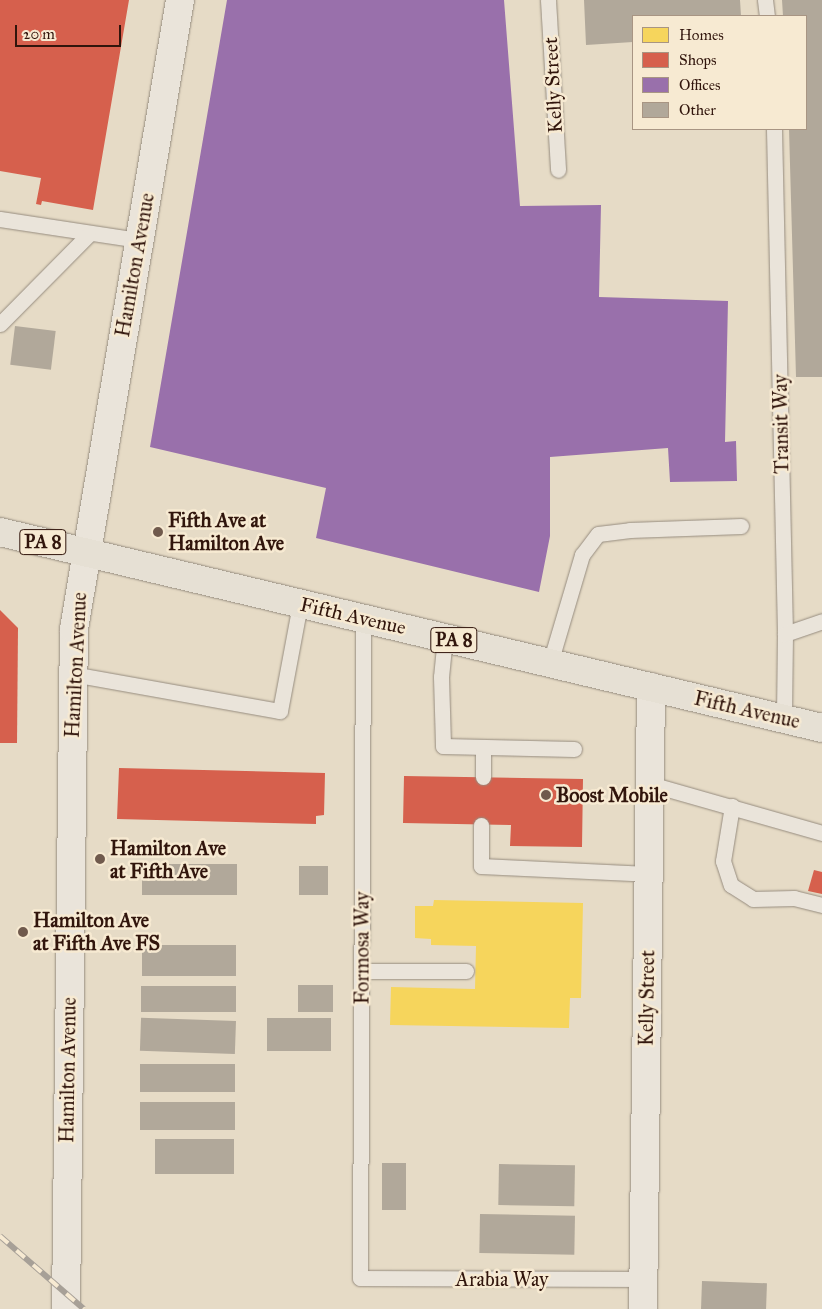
<!DOCTYPE html>
<html>
<head>
<meta charset="utf-8">
<style>
	body { margin:0 }
	#map { position:relative; width:822px; height:1309px; overflow:hidden; background:#e6dbc6; font-family:"IM FELL Great Primer",serif }
	div>[style] { position:absolute }
	.homes>* { inset:0; background:#f6d55c }
	.shops>* { inset:0; background:#d6604d }
	.offices>* { inset:0; background:#9970ab }
	.building>* { inset:0; background:#b1a89a; transform-origin:0 0 }
	.roads { filter:drop-shadow(0 0 1px #968c7f) drop-shadow(0 0 1px #968c7f) }
	.lane>* { height:15px; margin:-7.5px; padding:0 7.5px; transform-origin:7.5px; border-radius:7.5px; background:#eae4da }
	.street>* { height:28px; margin:-14px; padding:0 14px; transform-origin:14px; border-radius:14px; background:#eae4da }
	.highway>* { height:28px; margin:-14px; padding:0 14px; transform-origin:14px; border-radius:14px; background:#e6e0d4 }
	.rail>* { height:5.5px; margin-top:-2.75px; transform-origin:0; background:repeating-linear-gradient(90deg,#f7ead2 0 11px,#a7a097 0 22px); box-sizing:border-box; border-block:1px solid #a7a097 }
	.dots>* { width:14px; height:14px; translate:-50% -50%; box-sizing:border-box; border:2px solid #f7ead2; border-radius:50% }
	span { translate:-50% -50%; white-space:nowrap; text-align:center; line-height:1.15; -webkit-text-stroke:5px #f7ead2; paint-order:stroke }
	.shield-label span { padding:1px 4px; background:#f7ead2; border:1px solid; border-radius:4px; -webkit-text-stroke-width:0 }
	.shield-label { font-size:19px; color:#31150c; font-weight:700 }
	.street-label { font-size:20px; color:#31150c }
	.poi-label { font-size:20px; color:#31150c; font-weight:700 }
	.left { translate:0 -50%; text-align:left }
	.legend { position:absolute; left:632px; top:15px; width:175px; height:115px; box-sizing:border-box; background:#f7ead2; border:1px solid #a89583; margin:0; padding:6px 9px; list-style:none; font-size:15px; color:#31150c }
	.legend li { display:flex; align-items:center; gap:10px; height:25px }
	.legend b { width:25px; border:1px solid #a89583 }
	.scale { position:absolute; left:15px; top:25px; width:106px; height:22px; box-sizing:border-box; border:2px solid #31150c; border-top:0; padding-left:6px; font-size:15px; line-height:18px; white-space:nowrap; color:#31150c; -webkit-text-stroke:4px #f7ead2; paint-order:stroke }
</style>
</head>
<body>
<div id="map">
	<div class="homes">
		<div style="clip-path:polygon(434px 900px,583px 903px,581px 998px,570px 998px,569px 1028px,390px 1025px,391px 987px,475px 989px,476px 946px,431px 945px,431px 939px,415px 938px,415px 906px,433px 906px)"></div>
	</div>
	<div class="shops">
		<div style="clip-path:polygon(0 0,129px 0,93px 210px,42px 201px,41px 205px,36px 204px,41px 178px,0 171px)"></div>
		<div style="clip-path:polygon(0 610px,18px 628px,17px 743px,0 743px)"></div>
		<div style="clip-path:polygon(119px 768px,325px 773px,324px 815px,316px 816px,316px 824px,117px 819px)"></div>
		<div style="clip-path:polygon(404px 776px,583px 779px,582px 847px,510px 846px,511px 825px,403px 823px)"></div>
		<div style="clip-path:polygon(814px 870px,822px 872px,822px 894px,808px 891px)"></div>
	</div>
	<div class="offices">
		<div style="clip-path:polygon(227px 0,504px 0,520px 206px,601px 205px,599px 297px,728px 301px,725px 442px,736px 441px,737px 481px,670px 482px,668px 448px,550px 457px,550px 536px,539px 592px,316px 538px,326px 488px,150px 447px)"></div>
	</div>
	<div class="building">
		<div style="clip-path:polygon(584px 0,740px 0,741px 16px,633px 16px,633px 42px,586px 45px)"></div>
		<div style="clip-path:polygon(782px 0,822px 0,822px 377px,796px 377px,789px 129px,806px 129px,806px 16px,783px 16px)"></div>
		<div style="left:15px;top:326px;width:41px;height:39px;rotate:7deg"></div>
		<div style="left:142px;top:864px;width:95px;height:31px"></div>
		<div style="left:299px;top:866px;width:29px;height:29px"></div>
		<div style="left:142px;top:945px;width:94px;height:31px"></div>
		<div style="left:298px;top:985px;width:35px;height:27px"></div>
		<div style="left:141px;top:986px;width:95px;height:26px"></div>
		<div style="left:267px;top:1018px;width:64px;height:33px"></div>
		<div style="left:236px;top:1021px;width:33px;height:95px;rotate:92deg"></div>
		<div style="left:235px;top:1064px;width:28px;height:95px;rotate:90deg"></div>
		<div style="left:140px;top:1102px;width:95px;height:28px"></div>
		<div style="left:234px;top:1139px;width:35px;height:79px;rotate:90deg"></div>
		<div style="left:382px;top:1163px;width:24px;height:47px"></div>
		<div style="left:499px;top:1164px;width:76px;height:41px;rotate:1deg"></div>
		<div style="left:480px;top:1214px;width:95px;height:39px;rotate:1deg"></div>
		<div style="left:702px;top:1281px;width:65px;height:28px;rotate:2deg"></div>
	</div>
	<div class="roads">
		<div class="lane">
			<div style="left:548px;top:0;width:170px;rotate:86.6deg"></div>
			<div style="left:765px;top:0;width:16px;rotate:83deg"></div>
			<div style="left:774px;top:129px;width:505px;rotate:88.75deg"></div>
			<div style="left:785px;top:634px;width:85px;rotate:90.7deg"></div>
			<div style="left:0;top:219px;width:141px;rotate:8.6deg"></div>
			<div style="left:0;top:324px;width:125px;rotate:-45.3deg"></div>
			<div style="left:363px;top:618px;width:660px;rotate:90.26deg"></div>
			<div style="left:360px;top:1278px;width:283px;rotate:0.2deg"></div>
			<div style="left:785px;top:634px;width:39px;rotate:-19deg"></div>
			<div style="left:445px;top:637px;width:40px;rotate:95.7deg"></div>
			<div style="left:441px;top:677px;width:69px;rotate:88.3deg"></div>
			<div style="left:443px;top:746px;width:131px;rotate:1.3deg"></div>
			<div style="left:550px;top:663px;width:113px;rotate:-73.5deg"></div>
			<div style="left:582px;top:555px;width:26px;rotate:-53deg"></div>
			<div style="left:598px;top:534px;width:32px;rotate:-7deg"></div>
			<div style="left:630px;top:530px;width:111px;rotate:-2.1deg"></div>
			<div style="left:72px;top:674px;width:211px;rotate:10.1deg"></div>
			<div style="left:280px;top:711px;width:109px;rotate:-79.4deg"></div>
			<div style="left:483px;top:747px;width:30px;rotate:90deg"></div>
			<div style="left:650px;top:784px;width:179px;rotate:15.9deg"></div>
			<div style="left:732px;top:806px;width:56px;rotate:99.3deg"></div>
			<div style="left:723px;top:861px;width:25px;rotate:72deg"></div>
			<div style="left:731px;top:885px;width:26px;rotate:32deg"></div>
			<div style="left:753px;top:899px;width:41px;rotate:-1.4deg"></div>
			<div style="left:794px;top:898px;width:29px;rotate:14deg"></div>
			<div style="left:481px;top:825px;width:41px;rotate:90deg"></div>
			<div style="left:481px;top:866px;width:167px;rotate:2.7deg"></div>
			<div style="left:362px;top:971px;width:104px"></div>
		</div>
		<div class="street">
			<div style="left:66px;top:1309px;width:680px;rotate:-89.33deg"></div>
			<div style="left:74px;top:629px;width:638px;rotate:-80.43deg"></div>
			<div style="left:643px;top:1309px;width:622px;rotate:-89.26deg"></div>
		</div>
		<div class="highway">
			<div style="left:0;top:532px;width:845px;rotate:13.41deg"></div>
		</div>
	</div>
	<div class="rail">
		<div style="left:0;top:1236px;width:111px;rotate:41deg"></div>
	</div>
	<div class="dots">
		<div style="left:158px;top:532px;background:#705a4d"></div>
		<div style="left:546px;top:795px;background:#705a4d"></div>
		<div style="left:100px;top:859px;background:#705a4d"></div>
		<div style="left:23px;top:932px;background:#705a4d"></div>
	</div>
	<div class="shield-label">
		<span style="left:43px;top:542px">PA 8</span>
		<span style="left:454px;top:640px">PA 8</span>
	</div>
	<div class="street-label">
		<span style="left:553px;top:85px;rotate:-93deg">Kelly Street</span>
		<span style="left:135px;top:265px;rotate:-80deg">Hamilton Avenue</span>
		<span style="left:781px;top:424px;rotate:-91deg">Transit Way</span>
		<span style="left:353px;top:616px;rotate:13deg">Fifth Avenue</span>
		<span style="left:76px;top:665px;rotate:-87deg">Hamilton Avenue</span>
		<span style="left:747px;top:710px;rotate:13deg">Fifth Avenue</span>
		<span style="left:362px;top:948px;rotate:-90deg">Formosa Way</span>
		<span style="left:647px;top:998px;rotate:-89deg">Kelly Street</span>
		<span style="left:68px;top:1070px;rotate:-89deg">Hamilton Avenue</span>
		<span style="left:502px;top:1279px">Arabia Way</span>
	</div>
	<div class="poi-label">
		<span class="left" style="left:168px;top:532px">Fifth Ave at<br>Hamilton Ave</span>
		<span class="left" style="left:556px;top:795px">Boost Mobile</span>
		<span class="left" style="left:110px;top:860px">Hamilton Ave<br>at Fifth Ave</span>
		<span class="left" style="left:33px;top:932px">Hamilton Ave<br>at Fifth Ave FS</span>
	</div>
	<ul class="legend">
	<li><b style="height:14px;background:#f6d55c"></b>Homes</li>
	<li><b style="height:14px;background:#d6604d"></b>Shops</li>
	<li><b style="height:14px;background:#9970ab"></b>Offices</li>
	<li><b style="height:14px;background:#b1a89a"></b>Other</li>
	</ul>
	<div class="scale">20 m</div>
</div>
</body>
</html>
